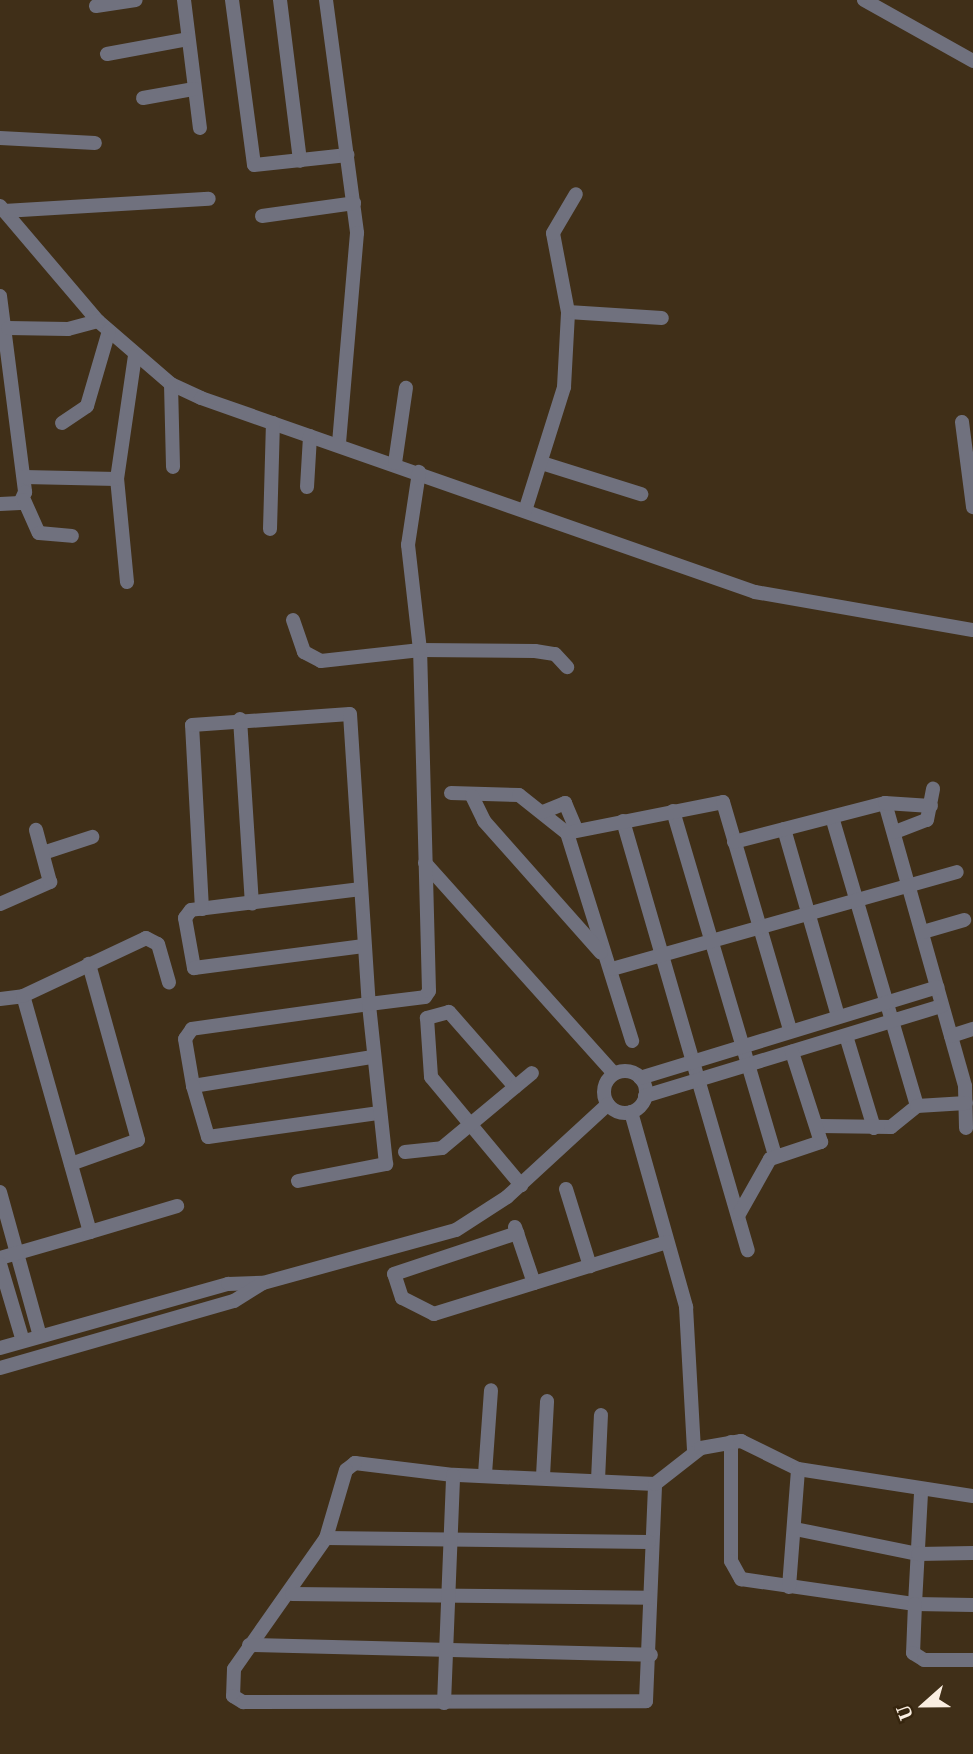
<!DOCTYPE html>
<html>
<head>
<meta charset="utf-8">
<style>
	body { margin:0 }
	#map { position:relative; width:973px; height:1754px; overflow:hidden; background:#402f18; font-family:"Noto Serif",serif }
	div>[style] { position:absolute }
	.minor>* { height:14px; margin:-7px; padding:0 7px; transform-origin:7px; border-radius:7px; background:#70717e }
	.minor>.ring { margin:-7px; padding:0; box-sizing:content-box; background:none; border:14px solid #70717e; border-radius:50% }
	span { translate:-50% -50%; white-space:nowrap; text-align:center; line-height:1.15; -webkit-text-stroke:6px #36250e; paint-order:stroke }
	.north { position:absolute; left:889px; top:1670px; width:70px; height:70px; -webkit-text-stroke:5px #36250e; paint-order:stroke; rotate:249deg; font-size:19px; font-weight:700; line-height:28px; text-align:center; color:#faeee1 }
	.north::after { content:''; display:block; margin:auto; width:24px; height:32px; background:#faeee1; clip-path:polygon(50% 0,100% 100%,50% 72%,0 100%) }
</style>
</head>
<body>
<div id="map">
	<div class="minor">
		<div style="left:184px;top:0;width:129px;rotate:82.9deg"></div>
		<div style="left:232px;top:0;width:166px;rotate:82.4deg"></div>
		<div style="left:254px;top:165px;width:94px;rotate:-6.1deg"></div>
		<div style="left:280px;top:0;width:162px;rotate:82.9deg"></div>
		<div style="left:326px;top:0;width:235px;rotate:82.4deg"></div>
		<div style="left:357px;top:233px;width:212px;rotate:94.9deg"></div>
		<div style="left:864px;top:0;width:125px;rotate:29.2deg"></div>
		<div style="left:96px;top:6px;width:40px;rotate:-8.5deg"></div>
		<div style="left:107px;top:54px;width:82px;rotate:-10.5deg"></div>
		<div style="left:143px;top:98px;width:52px;rotate:-10deg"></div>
		<div style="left:0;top:138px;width:95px;rotate:3deg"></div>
		<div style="left:0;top:206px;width:151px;rotate:49.6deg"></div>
		<div style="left:98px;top:321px;width:96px;rotate:40.8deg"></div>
		<div style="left:171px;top:384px;width:33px;rotate:25deg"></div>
		<div style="left:201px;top:398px;width:587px;rotate:19.3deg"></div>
		<div style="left:755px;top:592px;width:221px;rotate:9.9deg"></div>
		<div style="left:4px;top:211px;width:205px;rotate:-3.4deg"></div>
		<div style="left:262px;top:216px;width:93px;rotate:-8deg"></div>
		<div style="left:0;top:296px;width:198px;rotate:82.7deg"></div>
		<div style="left:25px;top:492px;width:12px;rotate:114deg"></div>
		<div style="left:20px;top:503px;width:20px;rotate:177deg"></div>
		<div style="left:568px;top:312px;width:94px;rotate:3.7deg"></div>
		<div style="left:8px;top:328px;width:60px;rotate:1deg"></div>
		<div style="left:68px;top:329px;width:31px;rotate:-15deg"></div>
		<div style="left:171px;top:384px;width:83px;rotate:88.6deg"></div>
		<div style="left:962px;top:422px;width:86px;rotate:82.6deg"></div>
		<div style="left:62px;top:423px;width:30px;rotate:-34deg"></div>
		<div style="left:87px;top:406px;width:78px;rotate:-73.7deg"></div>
		<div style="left:395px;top:463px;width:76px;rotate:-81.7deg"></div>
		<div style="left:545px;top:464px;width:101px;rotate:17.4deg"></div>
		<div style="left:24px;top:477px;width:93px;rotate:1.2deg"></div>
		<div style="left:307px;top:487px;width:51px;rotate:-86.6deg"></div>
		<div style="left:24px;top:500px;width:36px;rotate:66deg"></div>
		<div style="left:39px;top:533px;width:33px;rotate:5deg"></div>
		<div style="left:525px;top:511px;width:130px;rotate:-72.5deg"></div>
		<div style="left:564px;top:387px;width:75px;rotate:-86.9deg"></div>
		<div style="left:568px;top:312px;width:80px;rotate:-100.8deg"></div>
		<div style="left:553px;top:233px;width:45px;rotate:-59.5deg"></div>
		<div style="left:270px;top:529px;width:106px;rotate:-88.4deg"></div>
		<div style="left:127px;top:582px;width:103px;rotate:-95.5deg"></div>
		<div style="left:117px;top:479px;width:124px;rotate:-81.7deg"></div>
		<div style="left:293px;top:620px;width:34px;rotate:71deg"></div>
		<div style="left:304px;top:652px;width:19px;rotate:28deg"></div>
		<div style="left:321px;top:661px;width:100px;rotate:-6.3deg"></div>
		<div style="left:420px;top:650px;width:115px;rotate:0.5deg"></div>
		<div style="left:535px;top:651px;width:20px;rotate:9deg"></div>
		<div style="left:555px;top:654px;width:18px;rotate:47deg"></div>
		<div style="left:240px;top:719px;width:185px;rotate:86.3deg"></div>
		<div style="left:451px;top:793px;width:68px;rotate:1.7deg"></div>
		<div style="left:519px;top:795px;width:61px;rotate:38.4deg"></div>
		<div style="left:567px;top:833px;width:218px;rotate:72.6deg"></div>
		<div style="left:472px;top:796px;width:28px;rotate:64deg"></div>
		<div style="left:484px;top:821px;width:176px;rotate:48.4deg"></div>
		<div style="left:885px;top:803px;width:294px;rotate:74.2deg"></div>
		<div style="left:965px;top:1086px;width:42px;rotate:88.6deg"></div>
		<div style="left:673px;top:811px;width:359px;rotate:73.5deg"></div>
		<div style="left:543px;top:812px;width:24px;rotate:-22deg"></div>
		<div style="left:565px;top:803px;width:28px;rotate:67deg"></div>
		<div style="left:832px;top:817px;width:301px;rotate:73.6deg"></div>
		<div style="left:623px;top:821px;width:447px;rotate:73.8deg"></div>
		<div style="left:784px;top:829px;width:195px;rotate:73.9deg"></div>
		<div style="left:895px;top:832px;width:34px;rotate:-21deg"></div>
		<div style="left:927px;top:820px;width:32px;rotate:-79deg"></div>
		<div style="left:567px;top:833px;width:159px;rotate:-11.2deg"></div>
		<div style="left:723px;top:802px;width:238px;rotate:73.6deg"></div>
		<div style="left:734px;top:842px;width:156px;rotate:-14.5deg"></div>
		<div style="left:885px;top:803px;width:46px;rotate:3.7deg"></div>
		<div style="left:43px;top:853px;width:52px;rotate:-18.1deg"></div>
		<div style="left:425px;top:863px;width:283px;rotate:48.1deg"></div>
		<div style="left:361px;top:889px;width:171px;rotate:173deg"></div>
		<div style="left:191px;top:910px;width:10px;rotate:127deg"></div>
		<div style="left:185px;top:918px;width:51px;rotate:79.8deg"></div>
		<div style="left:194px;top:968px;width:171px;rotate:-7.4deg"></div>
		<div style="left:0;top:904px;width:55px;rotate:-23.7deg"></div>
		<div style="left:50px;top:882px;width:54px;rotate:-105.1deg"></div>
		<div style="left:202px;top:909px;width:184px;rotate:-93.1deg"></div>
		<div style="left:192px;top:725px;width:158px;rotate:-4deg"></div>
		<div style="left:350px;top:714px;width:291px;rotate:86.3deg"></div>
		<div style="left:369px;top:1004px;width:179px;rotate:172deg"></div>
		<div style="left:192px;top:1029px;width:12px;rotate:125deg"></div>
		<div style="left:185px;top:1039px;width:48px;rotate:80.3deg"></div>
		<div style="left:193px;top:1086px;width:182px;rotate:-9.2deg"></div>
		<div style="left:923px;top:932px;width:43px;rotate:-16.3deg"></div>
		<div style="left:612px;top:969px;width:358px;rotate:-15.7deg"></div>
		<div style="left:0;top:999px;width:23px;rotate:-7deg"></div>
		<div style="left:951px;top:1036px;width:23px;rotate:-18deg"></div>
		<div style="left:847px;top:1039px;width:93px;rotate:73.1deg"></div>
		<div class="ring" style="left:604px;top:1071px;width:28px;height:28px"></div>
		<div style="left:640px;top:1078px;width:311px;rotate:-17deg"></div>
		<div style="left:193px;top:1086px;width:53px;rotate:73.6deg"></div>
		<div style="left:208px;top:1137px;width:173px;rotate:-8deg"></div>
		<div style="left:515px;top:1087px;width:100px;rotate:-131.3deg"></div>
		<div style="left:449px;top:1012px;width:23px;rotate:165deg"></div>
		<div style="left:427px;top:1018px;width:59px;rotate:86.1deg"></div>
		<div style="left:431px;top:1077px;width:141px;rotate:50.2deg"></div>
		<div style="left:645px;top:1096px;width:310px;rotate:-16.9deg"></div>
		<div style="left:631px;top:1112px;width:203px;rotate:74.2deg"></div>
		<div style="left:686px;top:1307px;width:143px;rotate:86.8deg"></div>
		<div style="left:820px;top:1126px;width:71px;rotate:0.8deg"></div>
		<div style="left:891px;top:1127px;width:33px;rotate:-39deg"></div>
		<div style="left:917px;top:1106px;width:49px;rotate:-3.5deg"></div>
		<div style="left:405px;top:1152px;width:37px;rotate:-6deg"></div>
		<div style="left:442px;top:1148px;width:117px;rotate:-39.8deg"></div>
		<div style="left:71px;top:1164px;width:71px;rotate:-19.7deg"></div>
		<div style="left:138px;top:1140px;width:183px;rotate:-105.6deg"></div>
		<div style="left:298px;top:1181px;width:90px;rotate:-10.9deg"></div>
		<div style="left:386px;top:1164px;width:161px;rotate:-96.1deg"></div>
		<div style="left:369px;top:1004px;width:56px;rotate:-7.1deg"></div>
		<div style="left:425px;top:997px;width:7px;rotate:-56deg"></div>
		<div style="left:429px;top:991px;width:341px;rotate:-91.5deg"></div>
		<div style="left:420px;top:650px;width:106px;rotate:-96.5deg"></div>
		<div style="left:408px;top:545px;width:74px;rotate:-81.4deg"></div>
		<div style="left:566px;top:1189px;width:81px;rotate:72.7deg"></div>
		<div style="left:0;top:1192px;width:149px;rotate:74.5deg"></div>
		<div style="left:739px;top:1214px;width:63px;rotate:-60.6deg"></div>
		<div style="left:770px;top:1159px;width:54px;rotate:-18.4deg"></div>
		<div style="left:821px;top:1142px;width:95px;rotate:-107.9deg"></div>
		<div style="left:515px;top:1227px;width:59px;rotate:71.3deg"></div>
		<div style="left:534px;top:1283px;width:105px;rotate:162.8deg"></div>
		<div style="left:434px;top:1314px;width:36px;rotate:-153deg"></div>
		<div style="left:402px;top:1298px;width:25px;rotate:-108deg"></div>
		<div style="left:394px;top:1274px;width:130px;rotate:-18.4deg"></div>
		<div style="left:90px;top:1232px;width:91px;rotate:-16.6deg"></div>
		<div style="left:0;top:1258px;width:94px;rotate:-16.1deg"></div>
		<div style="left:90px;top:1232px;width:245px;rotate:-105.8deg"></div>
		<div style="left:23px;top:996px;width:136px;rotate:-25.2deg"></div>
		<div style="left:146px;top:938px;width:13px;rotate:27deg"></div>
		<div style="left:158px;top:944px;width:40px;rotate:74deg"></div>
		<div style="left:0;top:1264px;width:80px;rotate:73.4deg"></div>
		<div style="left:534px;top:1283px;width:139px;rotate:-17.1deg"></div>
		<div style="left:0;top:1348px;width:237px;rotate:-15.7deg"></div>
		<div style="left:228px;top:1284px;width:35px;rotate:-2deg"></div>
		<div style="left:263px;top:1283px;width:200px;rotate:-15.4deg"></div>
		<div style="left:456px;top:1230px;width:61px;rotate:-32.9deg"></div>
		<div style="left:507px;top:1197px;width:137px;rotate:-42.6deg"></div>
		<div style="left:0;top:1368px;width:243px;rotate:-16deg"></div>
		<div style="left:234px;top:1301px;width:34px;rotate:-32deg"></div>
		<div style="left:731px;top:1442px;width:119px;rotate:90deg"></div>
		<div style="left:731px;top:1561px;width:21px;rotate:61deg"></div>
		<div style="left:741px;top:1579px;width:176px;rotate:8.2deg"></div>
		<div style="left:915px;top:1604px;width:111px;rotate:-86.9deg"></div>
		<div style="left:485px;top:1474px;width:84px;rotate:-85.9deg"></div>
		<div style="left:543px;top:1476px;width:75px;rotate:-86.9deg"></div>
		<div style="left:598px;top:1480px;width:65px;rotate:-87.4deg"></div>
		<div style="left:655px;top:1484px;width:202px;rotate:-177.4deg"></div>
		<div style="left:453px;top:1475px;width:99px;rotate:-173deg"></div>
		<div style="left:355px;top:1463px;width:11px;rotate:142deg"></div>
		<div style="left:346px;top:1470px;width:71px;rotate:106.4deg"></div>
		<div style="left:326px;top:1538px;width:160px;rotate:125.1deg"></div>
		<div style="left:234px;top:1669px;width:27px;rotate:92deg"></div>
		<div style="left:233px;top:1696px;width:12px;rotate:31deg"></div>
		<div style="left:243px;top:1702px;width:403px;rotate:-0.1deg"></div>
		<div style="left:646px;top:1701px;width:217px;rotate:-87.6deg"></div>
		<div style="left:655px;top:1484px;width:58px;rotate:-38deg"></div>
		<div style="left:701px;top:1448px;width:41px;rotate:-9.9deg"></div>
		<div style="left:741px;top:1441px;width:64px;rotate:26.2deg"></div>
		<div style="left:798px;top:1469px;width:177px;rotate:8.8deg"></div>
		<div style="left:795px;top:1529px;width:126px;rotate:11.5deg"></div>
		<div style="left:918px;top:1554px;width:55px;rotate:-1deg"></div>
		<div style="left:326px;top:1538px;width:323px;rotate:0.7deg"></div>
		<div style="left:789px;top:1587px;width:118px;rotate:-85.6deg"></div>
		<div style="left:292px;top:1594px;width:358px;rotate:0.6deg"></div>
		<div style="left:973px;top:1605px;width:58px;rotate:-179deg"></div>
		<div style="left:915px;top:1604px;width:49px;rotate:92.3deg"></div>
		<div style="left:913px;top:1653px;width:13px;rotate:32deg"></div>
		<div style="left:924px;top:1660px;width:49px"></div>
		<div style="left:249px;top:1645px;width:402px;rotate:1.4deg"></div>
		<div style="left:444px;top:1703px;width:228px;rotate:-87.7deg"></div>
	</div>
	<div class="north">U</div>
</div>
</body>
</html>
